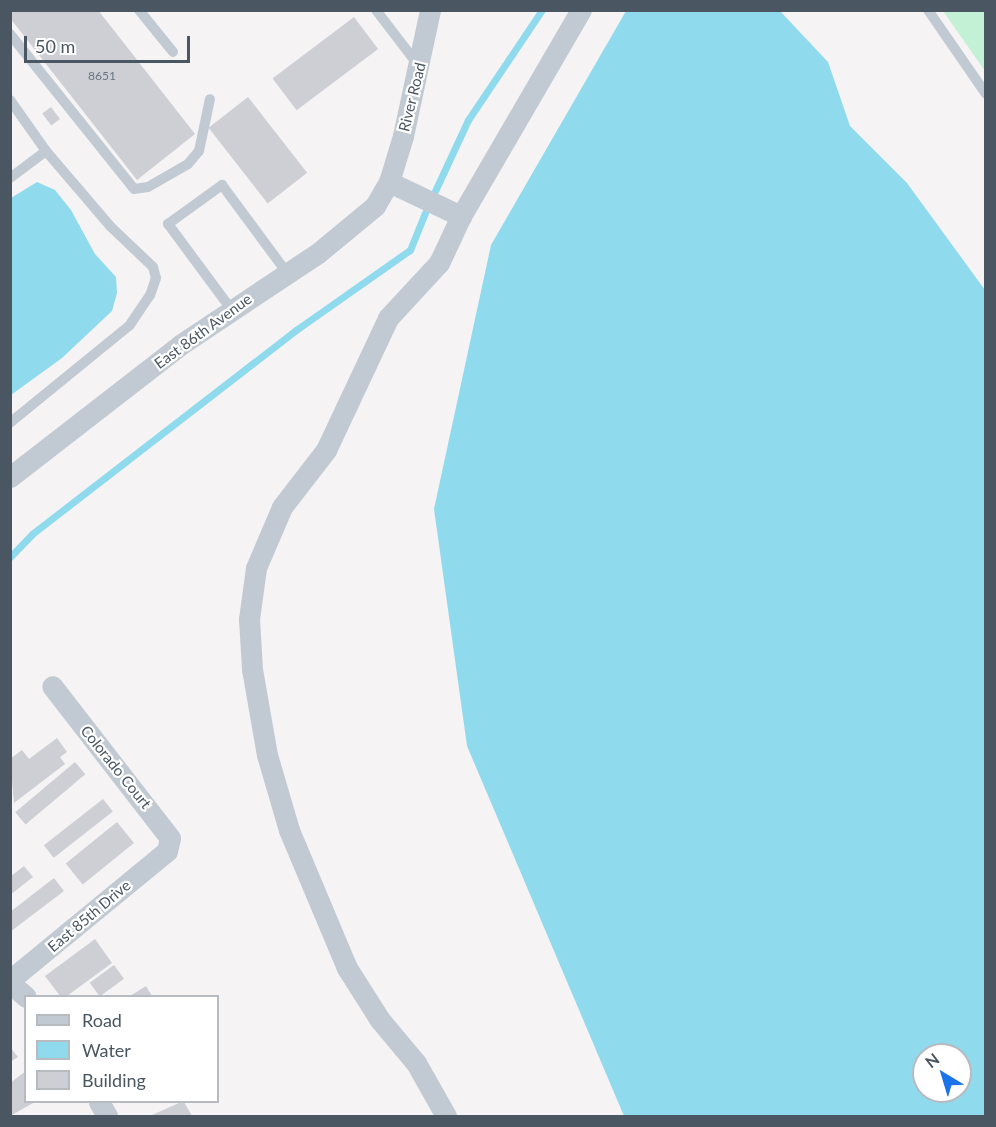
<!DOCTYPE html>
<html>
<head>
<meta charset="utf-8">
<style>
	body { margin:0 }
	#map { position:relative; width:996px; height:1127px; overflow:hidden; background:#f5f3f3; font-family:Lato,sans-serif }
	div>[style] { position:absolute }
	.green>* { inset:0; background:#c3f1d5 }
	.water>* { inset:0; background:#90daee }
	.stream>* { height:7px; margin:-3.5px; padding:0 3.5px; transform-origin:3.5px; border-radius:3.5px; background:#90daee }
	.building>* { inset:0; background:#cdcfd5; transform-origin:0 0 }
	.service>* { height:10px; margin:-5px; padding:0 5px; transform-origin:5px; border-radius:5px; background:#c1cad2 }
	.minor>* { height:21px; margin:-10.5px; padding:0 10.5px; transform-origin:10.5px; border-radius:10.5px; background:#c1cad2 }
	span { translate:-50% -50%; white-space:nowrap; text-align:center; line-height:1.15; -webkit-text-stroke:4.5px #fff; paint-order:stroke }
	.number-label { font-size:12px; color:#6b747e }
	.number-label span { -webkit-text-stroke-width:0 }
	.street-label { font-size:15px; color:#4a5661 }
	.frame { position:absolute; inset:0; border:12px solid #4a5661; pointer-events:none }
	.legend { position:absolute; left:24px; top:995px; width:195px; height:108px; box-sizing:border-box; background:#fff; border:2px solid #b7bbc0; margin:0; padding:8px 10px; list-style:none; font-size:18px; color:#4a5661 }
	.legend li { display:flex; align-items:center; gap:12px; height:30px }
	.legend b { width:30px; border:2px solid #b7bbc0 }
	.north { position:absolute; left:912px; top:1043px; width:60px; height:60px; box-sizing:border-box; background:#fff; border:2px solid #b7bbc0; border-radius:50%; rotate:322deg; font-size:16px; font-weight:700; line-height:24px; text-align:center; color:#4a5661 }
	.north::after { content:''; display:block; margin:auto; width:21px; height:27px; background:#1a73e8; clip-path:polygon(50% 0,100% 100%,50% 72%,0 100%) }
	.scale { position:absolute; left:24px; top:36px; width:166px; height:27px; box-sizing:border-box; border:3px solid #4a5661; border-top:0; padding-left:8px; font-size:18px; line-height:21px; white-space:nowrap; color:#4a5661; -webkit-text-stroke:4px #fff; paint-order:stroke }
</style>
</head>
<body>
<div id="map">
	<div class="green">
		<div style="clip-path:polygon(943px 11px,985px 11px,985px 71px)"></div>
	</div>
	<div class="water">
		<div style="clip-path:polygon(evenodd,626px 11px,780px 11px,828px 62px,850px 126px,907px 183px,985px 290px,985px 1116px,624px 1116px,467px 746px,434px 509px,491px 245px,626px 11px,924px 1055px,960px 1055px,960px 1091px,924px 1091px,924px 1055px)"></div>
		<div style="clip-path:polygon(37px 182px,55px 190px,71px 210px,95px 254px,116px 277px,117px 293px,112px 311px,62px 358px,11px 395px,11px 198px)"></div>
	</div>
	<div class="stream">
		<div style="left:435px;top:191px;width:78px;rotate:-65.1deg"></div>
		<div style="left:468px;top:120px;width:133px;rotate:-56.1deg"></div>
		<div style="left:10px;top:557px;width:32px;rotate:-46deg"></div>
		<div style="left:32px;top:534px;width:334px;rotate:-37.7deg"></div>
		<div style="left:296px;top:330px;width:139px;rotate:-35.1deg"></div>
		<div style="left:410px;top:250px;width:40px;rotate:-68deg"></div>
	</div>
	<div class="building">
		<div style="clip-path:polygon(10px 10px,98px 10px,195px 134px,137px 180px,10px 18px)"></div>
		<div style="left:354px;top:17px;width:40px;height:102px;rotate:53deg"></div>
		<div style="left:248px;top:97px;width:96px;height:50px;rotate:52deg"></div>
		<div style="left:51px;top:107px;width:15px;height:11px;rotate:53deg"></div>
		<div style="clip-path:polygon(57px 738px,67px 752px,60px 757px,65px 764px,14px 803px,10px 759px,22px 750px,29px 759px)"></div>
		<div style="left:75px;top:762px;width:16px;height:78px;rotate:50deg"></div>
		<div style="left:103px;top:799px;width:16px;height:75px;rotate:52deg"></div>
		<div style="left:117px;top:822px;width:27px;height:66px;rotate:51deg"></div>
		<div style="clip-path:polygon(24px 866px,33px 877px,10px 895px,10px 877px)"></div>
		<div style="clip-path:polygon(54px 878px,64px 891px,10px 932px,10px 912px)"></div>
		<div style="clip-path:polygon(95px 939px,112px 963px,67px 996px,60px 996px,45px 976px)"></div>
		<div style="left:114px;top:965px;width:17px;height:30px;rotate:54deg"></div>
		<div style="clip-path:polygon(146px 986px,152px 996px,130px 996px)"></div>
		<div style="clip-path:polygon(10px 1047px,18px 1057px,10px 1062px)"></div>
		<div style="clip-path:polygon(26px 1071px,26px 1102px,35px 1102px,10px 1116px,10px 1083px)"></div>
		<div style="clip-path:polygon(184px 1102px,192px 1116px,150px 1116px,181px 1102px)"></div>
	</div>
	<div class="service">
		<div style="left:139px;top:10px;width:54px;rotate:51deg"></div>
		<div style="left:376px;top:10px;width:69px;rotate:52.6deg"></div>
		<div style="left:928px;top:10px;width:102px;rotate:55.4deg"></div>
		<div style="left:10px;top:34px;width:198px;rotate:51.3deg"></div>
		<div style="left:134px;top:189px;width:14px;rotate:-8deg"></div>
		<div style="left:148px;top:187px;width:46px;rotate:-29.9deg"></div>
		<div style="left:188px;top:164px;width:17px;rotate:-50deg"></div>
		<div style="left:199px;top:151px;width:53px;rotate:-78.1deg"></div>
		<div style="left:10px;top:100px;width:62px;rotate:54.8deg"></div>
		<div style="left:46px;top:151px;width:99px;rotate:49.5deg"></div>
		<div style="left:110px;top:226px;width:59px;rotate:43.6deg"></div>
		<div style="left:153px;top:267px;width:11px;rotate:75deg"></div>
		<div style="left:156px;top:278px;width:18px;rotate:109deg"></div>
		<div style="left:150px;top:295px;width:36px;rotate:124deg"></div>
		<div style="left:130px;top:325px;width:155px;rotate:140.8deg"></div>
		<div style="left:10px;top:178px;width:45px;rotate:-36.9deg"></div>
		<div style="left:231px;top:309px;width:106px;rotate:-126.5deg"></div>
		<div style="left:168px;top:224px;width:67px;rotate:-35.8deg"></div>
		<div style="left:222px;top:185px;width:109px;rotate:53.5deg"></div>
	</div>
	<div class="minor">
		<div style="left:389px;top:182px;width:80px;rotate:25.3deg"></div>
		<div style="left:10px;top:477px;width:215px;rotate:-37.8deg"></div>
		<div style="left:180px;top:345px;width:166px;rotate:-33.7deg"></div>
		<div style="left:318px;top:253px;width:74px;rotate:-39.5deg"></div>
		<div style="left:375px;top:206px;width:28px;rotate:-60deg"></div>
		<div style="left:389px;top:182px;width:48px;rotate:-73.1deg"></div>
		<div style="left:403px;top:136px;width:129px;rotate:-77.9deg"></div>
		<div style="left:10px;top:980px;width:203px;rotate:-39.4deg"></div>
		<div style="left:167px;top:851px;width:13px;rotate:-77deg"></div>
		<div style="left:170px;top:838px;width:192px;rotate:-127.8deg"></div>
		<div style="left:10px;top:983px;width:21px;rotate:41deg"></div>
		<div style="left:99px;top:1102px;width:16px;rotate:60deg"></div>
		<div style="left:446px;top:1116px;width:61px;rotate:-119.5deg"></div>
		<div style="left:416px;top:1063px;width:56px;rotate:-129.9deg"></div>
		<div style="left:380px;top:1020px;width:62px;rotate:-122.4deg"></div>
		<div style="left:347px;top:968px;width:150px;rotate:-112.8deg"></div>
		<div style="left:289px;top:830px;width:78px;rotate:-106.3deg"></div>
		<div style="left:267px;top:755px;width:87px;rotate:-99.9deg"></div>
		<div style="left:252px;top:669px;width:50px;rotate:-93.4deg"></div>
		<div style="left:249px;top:619px;width:51px;rotate:-82.2deg"></div>
		<div style="left:256px;top:568px;width:66px;rotate:-66.9deg"></div>
		<div style="left:282px;top:507px;width:72px;rotate:-52.3deg"></div>
		<div style="left:326px;top:450px;width:146px;rotate:-64.8deg"></div>
		<div style="left:388px;top:318px;width:75px;rotate:-47.2deg"></div>
		<div style="left:439px;top:263px;width:52px;rotate:-64.9deg"></div>
		<div style="left:461px;top:216px;width:238px;rotate:-59.8deg"></div>
	</div>
	<div class="number-label">
		<span style="left:102px;top:76px">8651</span>
	</div>
	<div class="street-label">
		<span style="left:412px;top:97px;rotate:-76deg">River Road</span>
		<span style="left:203px;top:331px;rotate:-36deg">East 86th Avenue</span>
		<span style="left:116px;top:767px;rotate:51deg">Colorado Court</span>
		<span style="left:89px;top:916px;rotate:-40deg">East 85th Drive</span>
	</div>
	<div class="frame"></div>
	<ul class="legend">
	<li><b style="height:8px;background:#c1cad2"></b>Road</li>
	<li><b style="height:16px;background:#90daee"></b>Water</li>
	<li><b style="height:16px;background:#cdcfd5"></b>Building</li>
	</ul>
	<div class="north">N</div>
	<div class="scale">50 m</div>
</div>
</body>
</html>
